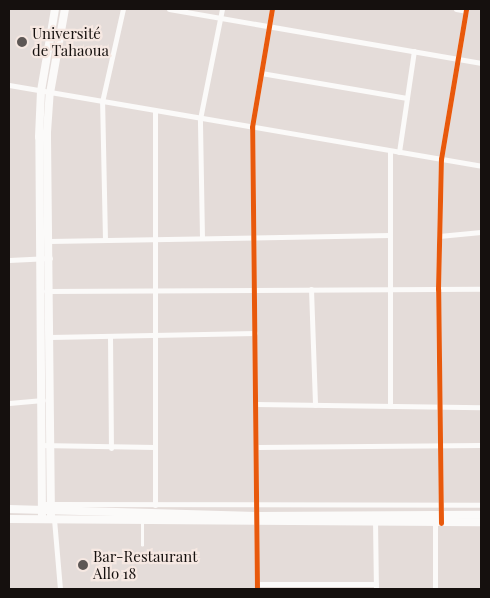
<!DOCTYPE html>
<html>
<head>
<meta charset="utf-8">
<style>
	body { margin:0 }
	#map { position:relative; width:490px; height:598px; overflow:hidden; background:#e4dcd9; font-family:"Playfair Display",serif }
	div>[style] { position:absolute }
	.lane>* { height:2.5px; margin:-1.25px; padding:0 1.25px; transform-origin:1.25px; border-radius:1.25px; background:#fbfaf9 }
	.street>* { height:5px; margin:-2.5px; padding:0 2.5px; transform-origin:2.5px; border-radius:2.5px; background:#fbfaf9 }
	.primary>* { height:8px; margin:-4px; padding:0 4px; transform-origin:4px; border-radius:4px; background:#fbfaf9 }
	.cycleway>* { height:5px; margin:-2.5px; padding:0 2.5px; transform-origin:2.5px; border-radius:2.5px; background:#e8590c }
	.dots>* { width:14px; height:14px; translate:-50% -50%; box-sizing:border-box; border:2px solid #f6e8e2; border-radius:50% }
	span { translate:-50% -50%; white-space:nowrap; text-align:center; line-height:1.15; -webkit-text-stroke:4.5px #f6e8e2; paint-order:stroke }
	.poi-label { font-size:15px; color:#15100e }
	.left { translate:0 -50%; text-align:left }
	.frame { position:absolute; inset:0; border:10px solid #15100e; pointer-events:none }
</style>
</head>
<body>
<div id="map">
	<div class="lane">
		<div style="left:142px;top:545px;width:23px;rotate:-90deg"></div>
	</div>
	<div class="street">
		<div style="left:169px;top:9px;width:317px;rotate:9.8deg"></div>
		<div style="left:456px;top:9px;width:10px;rotate:11deg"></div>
		<div style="left:261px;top:73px;width:148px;rotate:9.7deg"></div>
		<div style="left:9px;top:85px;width:479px;rotate:9.7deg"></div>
		<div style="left:155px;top:111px;width:394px;rotate:90deg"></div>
		<div style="left:390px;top:151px;width:255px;rotate:90deg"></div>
		<div style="left:399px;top:152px;width:102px;rotate:-81.6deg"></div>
		<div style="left:439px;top:236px;width:42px;rotate:-5.4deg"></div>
		<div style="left:202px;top:238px;width:119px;rotate:-91deg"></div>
		<div style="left:200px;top:119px;width:112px;rotate:-78.7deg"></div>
		<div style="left:105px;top:240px;width:138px;rotate:-91.2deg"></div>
		<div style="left:102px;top:102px;width:95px;rotate:-77.3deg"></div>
		<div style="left:49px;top:241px;width:341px;rotate:-1deg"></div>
		<div style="left:9px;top:260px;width:41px;rotate:-2.8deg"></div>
		<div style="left:311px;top:289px;width:116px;rotate:88deg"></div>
		<div style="left:46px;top:291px;width:435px;rotate:-0.3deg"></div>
		<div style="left:110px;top:336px;width:112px;rotate:89.5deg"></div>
		<div style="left:50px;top:337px;width:205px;rotate:-1.1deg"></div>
		<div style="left:9px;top:403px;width:34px;rotate:-5deg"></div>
		<div style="left:256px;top:404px;width:225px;rotate:0.8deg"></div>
		<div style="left:40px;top:445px;width:115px;rotate:1deg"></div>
		<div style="left:257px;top:447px;width:224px;rotate:-0.5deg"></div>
		<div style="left:41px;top:504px;width:440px;rotate:0.1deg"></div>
		<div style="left:441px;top:517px;width:228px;rotate:-90.8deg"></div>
		<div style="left:438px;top:289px;width:130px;rotate:-88.7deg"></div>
		<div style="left:441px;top:159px;width:152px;rotate:-80.5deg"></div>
		<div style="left:54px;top:519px;width:70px;rotate:85.1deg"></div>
		<div style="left:375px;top:520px;width:69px;rotate:89.2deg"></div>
		<div style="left:257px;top:584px;width:119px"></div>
		<div style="left:257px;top:589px;width:462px;rotate:-90.6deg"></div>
		<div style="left:252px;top:127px;width:120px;rotate:-80.4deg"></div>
		<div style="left:435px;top:589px;width:66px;rotate:-90deg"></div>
	</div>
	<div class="primary">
		<div style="left:9px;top:509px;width:249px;rotate:1.6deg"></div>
		<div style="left:258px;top:516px;width:223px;rotate:-0.3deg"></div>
		<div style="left:9px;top:519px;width:472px;rotate:0.4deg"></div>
		<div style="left:42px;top:519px;width:382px;rotate:-90.4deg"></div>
		<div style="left:39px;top:137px;width:46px;rotate:-87.5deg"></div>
		<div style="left:41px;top:91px;width:83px;rotate:-80.3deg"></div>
		<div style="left:51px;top:519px;width:387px;rotate:-90.6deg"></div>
		<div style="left:47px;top:132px;width:39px;rotate:-86deg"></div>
		<div style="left:50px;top:93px;width:85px;rotate:-79.9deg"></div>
	</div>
	<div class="cycleway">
		<div style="left:441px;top:523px;width:234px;rotate:-90.7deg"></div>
		<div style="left:438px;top:289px;width:130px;rotate:-88.7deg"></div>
		<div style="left:441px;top:159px;width:152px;rotate:-80.5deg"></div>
		<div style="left:257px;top:589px;width:462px;rotate:-90.6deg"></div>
		<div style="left:252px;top:127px;width:120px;rotate:-80.4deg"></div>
	</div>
	<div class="dots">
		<div style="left:22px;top:42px;background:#5d5755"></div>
		<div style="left:83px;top:565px;background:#5d5755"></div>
	</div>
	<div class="poi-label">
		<span class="left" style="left:32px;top:42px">Université<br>de Tahaoua</span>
		<span class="left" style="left:93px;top:565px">Bar-Restaurant<br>Allo 18</span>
	</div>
	<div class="frame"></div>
</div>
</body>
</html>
